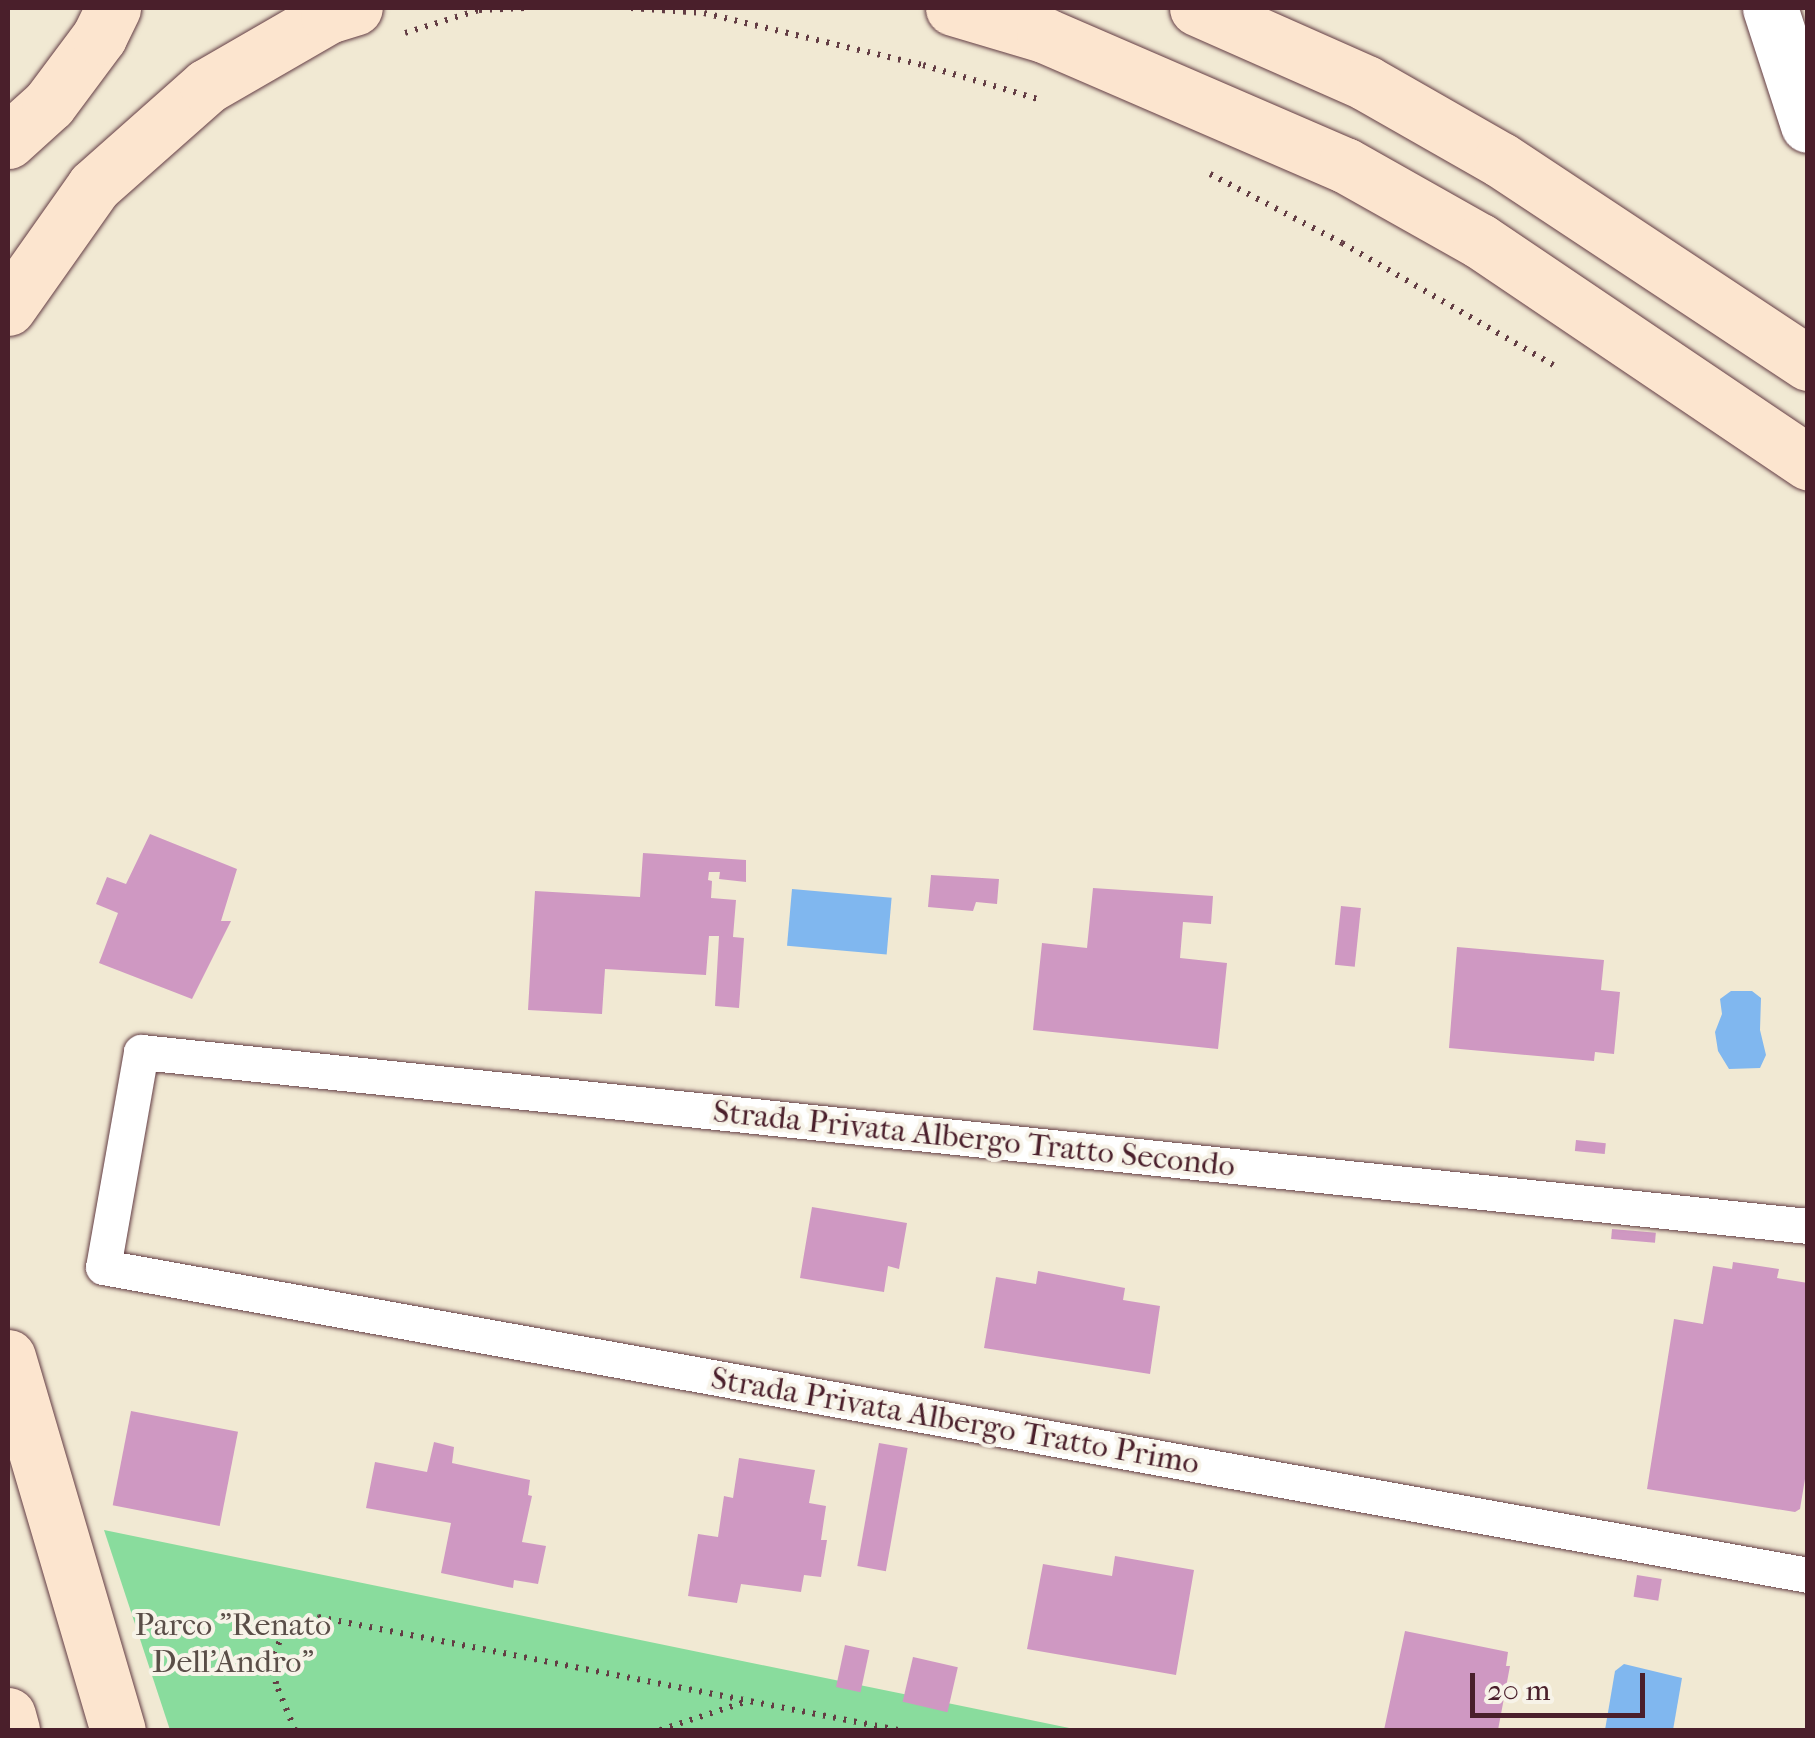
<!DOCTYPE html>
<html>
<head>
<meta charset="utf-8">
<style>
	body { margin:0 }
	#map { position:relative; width:1815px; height:1738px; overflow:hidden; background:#f1e9d3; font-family:"IM FELL French Canon",serif }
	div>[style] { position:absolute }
	.green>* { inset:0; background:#89dc9d }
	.water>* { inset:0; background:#80b7ef; transform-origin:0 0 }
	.building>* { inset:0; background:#cf98c2; transform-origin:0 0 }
	.path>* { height:6px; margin-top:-3px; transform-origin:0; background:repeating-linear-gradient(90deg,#633d44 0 2.5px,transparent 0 10.5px) }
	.roads { filter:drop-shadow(0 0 2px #633d44) drop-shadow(0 0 2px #633d44) }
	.service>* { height:35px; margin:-17.5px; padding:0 17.5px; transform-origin:17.5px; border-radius:17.5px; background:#fff }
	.minor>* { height:55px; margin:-27.5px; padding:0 27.5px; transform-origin:27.5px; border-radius:27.5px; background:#fff }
	.secondary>* { height:55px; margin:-27.5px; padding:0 27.5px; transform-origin:27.5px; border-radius:27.5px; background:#fce5cf }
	span { translate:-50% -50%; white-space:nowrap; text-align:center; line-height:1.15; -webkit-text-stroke:8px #f7f3e8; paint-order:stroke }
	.street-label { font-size:32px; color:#4a1f2b }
	.park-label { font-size:32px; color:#5a4e48 }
	.frame { position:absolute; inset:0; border:10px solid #4a1f2b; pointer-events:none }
	.scale { position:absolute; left:1470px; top:1673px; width:175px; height:45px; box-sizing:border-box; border:5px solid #4a1f2b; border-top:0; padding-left:12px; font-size:30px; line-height:35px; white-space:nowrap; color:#4a1f2b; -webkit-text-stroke:8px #f7f3e8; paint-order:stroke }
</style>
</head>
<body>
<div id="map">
	<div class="green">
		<div style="clip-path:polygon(104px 1530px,1079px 1730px,170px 1730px)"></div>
	</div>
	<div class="water">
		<div style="left:792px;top:889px;width:100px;height:57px;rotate:5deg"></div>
		<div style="clip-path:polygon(1731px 991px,1752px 991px,1761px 998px,1760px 1030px,1766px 1055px,1760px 1068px,1729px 1069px,1718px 1051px,1715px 1032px,1722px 1014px,1720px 999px)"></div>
		<div style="clip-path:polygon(1624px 1664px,1682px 1678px,1673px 1730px,1605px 1730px,1615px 1671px)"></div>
	</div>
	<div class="building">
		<div style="clip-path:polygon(150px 834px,237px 869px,221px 921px,231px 921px,192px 999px,99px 963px,118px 913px,96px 904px,107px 877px,126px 884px)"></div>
		<div style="clip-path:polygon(643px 853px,746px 860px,746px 882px,719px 879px,720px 872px,709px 872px,708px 880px,712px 881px,711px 898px,736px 900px,733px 937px,744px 938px,739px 1008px,715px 1006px,719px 936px,709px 936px,706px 975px,605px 969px,602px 1014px,528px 1010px,535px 891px,640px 897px)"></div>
		<div style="clip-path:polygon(931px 875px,999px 879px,997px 904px,976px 902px,973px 911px,928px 907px)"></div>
		<div style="clip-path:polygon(1093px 888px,1213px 896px,1211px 924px,1183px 922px,1180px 958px,1227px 963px,1218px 1049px,1033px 1030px,1042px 943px,1087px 948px)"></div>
		<div style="left:1341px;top:906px;width:20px;height:59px;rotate:6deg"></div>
		<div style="clip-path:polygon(1457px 947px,1604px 960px,1601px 990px,1620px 992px,1614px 1054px,1595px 1052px,1594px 1061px,1449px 1048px)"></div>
		<div style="left:1576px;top:1140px;width:30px;height:11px;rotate:6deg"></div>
		<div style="clip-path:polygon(812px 1207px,907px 1223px,899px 1269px,888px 1266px,884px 1292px,800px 1278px)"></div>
		<div style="left:1612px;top:1229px;width:44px;height:10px;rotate:5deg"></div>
		<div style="clip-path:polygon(1733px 1262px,1779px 1269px,1777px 1278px,1808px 1283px,1808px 1461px,1800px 1509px,1795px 1512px,1647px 1489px,1674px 1319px,1703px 1324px,1713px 1266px,1732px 1269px)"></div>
		<div style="clip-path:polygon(1038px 1271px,1125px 1288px,1123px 1300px,1160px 1306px,1150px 1374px,984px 1348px,996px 1277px,1036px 1284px)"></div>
		<div style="left:131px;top:1411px;width:109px;height:96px;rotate:11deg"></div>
		<div style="clip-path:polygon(434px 1442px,454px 1447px,452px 1463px,530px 1480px,528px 1495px,532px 1496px,522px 1542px,546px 1546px,538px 1584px,514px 1580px,513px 1588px,441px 1573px,451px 1523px,366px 1508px,375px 1462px,427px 1472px)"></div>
		<div style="left:879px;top:1443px;width:29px;height:125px;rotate:10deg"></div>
		<div style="clip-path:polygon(739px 1458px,815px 1470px,809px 1503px,826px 1506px,821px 1540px,827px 1540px,821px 1577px,804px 1575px,801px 1592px,741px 1584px,737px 1603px,688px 1596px,698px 1534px,718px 1537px,724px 1496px,733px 1498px)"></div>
		<div style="clip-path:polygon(1115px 1556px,1194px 1570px,1176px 1675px,1027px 1649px,1043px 1564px,1112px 1576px)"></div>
		<div style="left:1637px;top:1575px;width:25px;height:22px;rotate:9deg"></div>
		<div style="clip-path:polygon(1405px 1631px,1508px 1652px,1506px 1666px,1510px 1666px,1498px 1730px,1384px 1730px)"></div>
		<div style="left:845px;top:1645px;width:25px;height:43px;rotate:12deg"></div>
		<div style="left:913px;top:1657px;width:46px;height:46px;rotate:13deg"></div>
	</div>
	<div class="path">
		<div style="left:631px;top:8px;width:73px;rotate:3.9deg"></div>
		<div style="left:704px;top:13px;width:225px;rotate:13.4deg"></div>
		<div style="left:923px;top:65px;width:120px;rotate:16.5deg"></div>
		<div style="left:405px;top:33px;width:77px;rotate:-17.3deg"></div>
		<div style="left:479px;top:10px;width:46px;rotate:-2.5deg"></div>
		<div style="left:1210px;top:174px;width:149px;rotate:27.6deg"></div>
		<div style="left:1342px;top:243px;width:244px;rotate:30deg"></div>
		<div style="left:295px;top:1730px;width:50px;rotate:-112.4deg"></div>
		<div style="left:276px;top:1684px;width:30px;rotate:-94deg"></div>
		<div style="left:274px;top:1654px;width:32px;rotate:-66deg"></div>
		<div style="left:287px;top:1625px;width:32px;rotate:-14deg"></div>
		<div style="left:318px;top:1617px;width:591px;rotate:11.02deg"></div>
		<div style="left:660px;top:1730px;width:93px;rotate:-18.2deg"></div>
	</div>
	<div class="roads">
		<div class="service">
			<div style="left:1808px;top:1226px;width:1676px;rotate:-174.04deg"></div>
			<div style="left:141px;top:1052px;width:218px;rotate:100deg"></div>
			<div style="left:103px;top:1267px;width:1733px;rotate:10.24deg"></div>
		</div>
		<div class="minor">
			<div style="left:1770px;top:8px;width:123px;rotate:72deg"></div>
		</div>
		<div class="secondary">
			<div style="left:953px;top:8px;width:95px;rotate:16.5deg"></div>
			<div style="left:1044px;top:35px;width:328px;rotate:23.4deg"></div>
			<div style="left:1345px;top:165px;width:155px;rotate:29.4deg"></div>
			<div style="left:1480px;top:241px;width:396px;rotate:34deg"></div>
			<div style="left:1197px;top:8px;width:185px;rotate:23.9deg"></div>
			<div style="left:1366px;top:83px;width:155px;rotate:29.7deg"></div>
			<div style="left:1501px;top:160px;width:368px;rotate:33.5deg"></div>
			<div style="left:8px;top:141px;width:55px;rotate:-42.1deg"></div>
			<div style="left:49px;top:104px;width:84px;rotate:-53.3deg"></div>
			<div style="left:99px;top:37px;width:32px;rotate:-64deg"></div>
			<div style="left:8px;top:308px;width:149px;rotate:-54.8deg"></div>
			<div style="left:94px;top:186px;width:151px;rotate:-41.5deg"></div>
			<div style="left:207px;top:86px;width:140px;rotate:-30deg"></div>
			<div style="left:328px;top:16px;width:28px;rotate:-17deg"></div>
			<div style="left:8px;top:1357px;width:389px;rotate:73.6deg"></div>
			<div style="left:8px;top:1715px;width:16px;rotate:75deg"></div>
		</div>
	</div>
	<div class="street-label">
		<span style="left:974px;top:1139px;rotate:6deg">Strada Privata Albergo Tratto Secondo</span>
		<span style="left:955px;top:1421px;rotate:10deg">Strada Privata Albergo Tratto Primo</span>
	</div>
	<div class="park-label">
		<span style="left:233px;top:1644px">Parco "Renato<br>Dell'Andro"</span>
	</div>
	<div class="frame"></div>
	<div class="scale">20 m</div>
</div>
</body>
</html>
